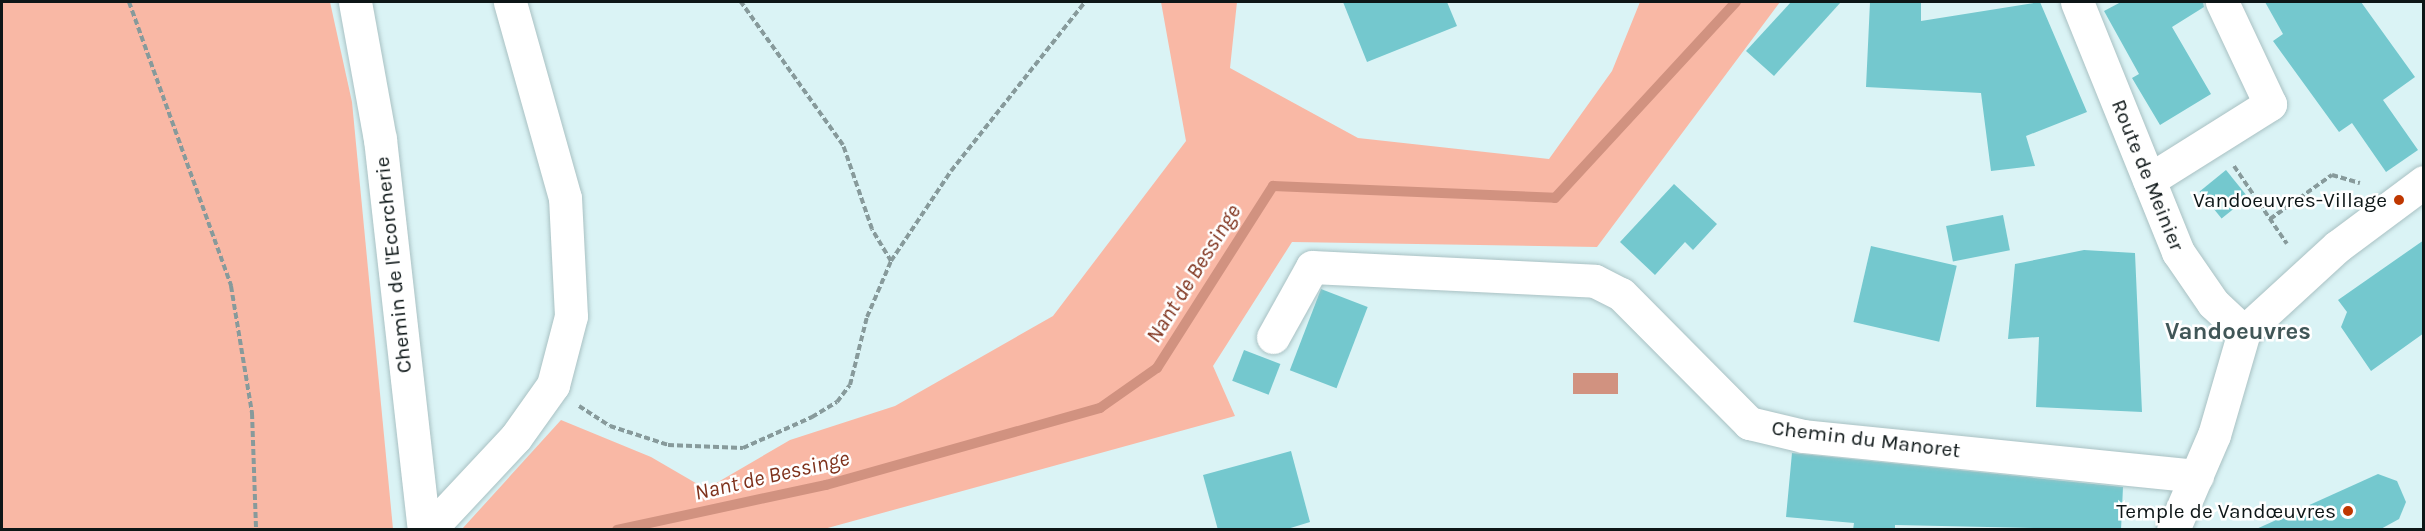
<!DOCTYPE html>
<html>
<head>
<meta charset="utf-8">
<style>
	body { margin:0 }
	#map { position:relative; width:2425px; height:531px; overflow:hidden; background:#daf3f5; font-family:Karla,sans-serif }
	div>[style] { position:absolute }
	.green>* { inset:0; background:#f9b8a5 }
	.water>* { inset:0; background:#d19280; transform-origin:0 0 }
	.stream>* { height:10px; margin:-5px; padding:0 5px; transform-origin:5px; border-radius:5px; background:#d19280 }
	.building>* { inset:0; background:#74c8ce; transform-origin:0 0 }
	.path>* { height:4px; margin-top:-2px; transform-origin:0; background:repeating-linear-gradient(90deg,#879a9b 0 6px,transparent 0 9px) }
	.roads { filter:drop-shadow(0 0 2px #a9c1c3) drop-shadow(0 0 2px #a9c1c3) }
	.minor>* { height:33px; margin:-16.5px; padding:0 16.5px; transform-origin:16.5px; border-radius:16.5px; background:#fff }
	.major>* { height:33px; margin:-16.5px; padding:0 16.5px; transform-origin:16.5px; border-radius:16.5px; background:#fff }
	.dots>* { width:16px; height:16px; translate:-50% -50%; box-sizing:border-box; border:3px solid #fff; border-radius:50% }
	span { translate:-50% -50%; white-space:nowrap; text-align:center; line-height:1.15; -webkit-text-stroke:5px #fff; paint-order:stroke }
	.street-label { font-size:21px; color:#0d1617 }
	.poi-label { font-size:21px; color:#0d1617 }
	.right { translate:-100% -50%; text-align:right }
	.water-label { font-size:22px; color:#7e311b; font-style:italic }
	.quarter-label { font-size:24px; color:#405657; font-weight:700 }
	.frame { position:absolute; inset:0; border:3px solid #0d1617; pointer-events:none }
</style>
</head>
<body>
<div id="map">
	<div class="green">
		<div style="clip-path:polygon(2px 2px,330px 2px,352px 102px,393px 529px,2px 529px)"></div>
		<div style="clip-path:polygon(1161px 2px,1237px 2px,1230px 68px,1358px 138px,1549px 159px,1612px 71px,1640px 2px,1780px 2px,1597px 247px,1292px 242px,1213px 366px,1235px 416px,824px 529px,462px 529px,561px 420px,651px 457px,706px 489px,790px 440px,895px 406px,1053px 316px,1186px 141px)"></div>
	</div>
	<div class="water">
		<div style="left:1618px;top:373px;width:21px;height:45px;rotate:90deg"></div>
	</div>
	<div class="stream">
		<div style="left:617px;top:530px;width:214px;rotate:-12.2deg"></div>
		<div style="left:826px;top:485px;width:285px;rotate:-15.7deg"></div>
		<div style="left:1100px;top:408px;width:70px;rotate:-35.1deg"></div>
		<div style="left:1157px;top:368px;width:216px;rotate:-57.5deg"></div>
		<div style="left:1273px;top:186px;width:282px;rotate:2.4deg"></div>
		<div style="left:1555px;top:198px;width:267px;rotate:-47.3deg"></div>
	</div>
	<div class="building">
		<div style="clip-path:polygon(1343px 2px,1447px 2px,1457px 26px,1367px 62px)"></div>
		<div style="clip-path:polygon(1791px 2px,1841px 2px,1774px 76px,1746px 51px)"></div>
		<div style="clip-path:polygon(1870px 2px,1921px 2px,1921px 21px,2040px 2px,2087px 112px,2026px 136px,2035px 166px,1991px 171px,1981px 93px,1866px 87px)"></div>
		<div style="clip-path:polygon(2121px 2px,2203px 2px,2204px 7px,2172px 27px,2211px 94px,2160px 125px,2132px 78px,2139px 74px,2104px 11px)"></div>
		<div style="clip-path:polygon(2265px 2px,2361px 2px,2415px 77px,2383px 100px,2418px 150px,2386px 172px,2352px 123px,2339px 132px,2273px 41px,2283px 34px)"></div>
		<div style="left:2226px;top:170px;width:35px;height:34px;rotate:51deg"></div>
		<div style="clip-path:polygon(1674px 184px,1717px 224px,1693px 250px,1685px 242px,1655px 275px,1620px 242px)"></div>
		<div style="left:2003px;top:215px;width:36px;height:58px;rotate:79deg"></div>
		<div style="clip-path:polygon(2424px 240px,2424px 333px,2371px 371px,2341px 327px,2347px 312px,2338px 300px)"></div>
		<div style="left:1871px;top:246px;width:88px;height:78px;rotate:13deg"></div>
		<div style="clip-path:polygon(2084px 250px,2135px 253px,2142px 412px,2036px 407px,2039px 337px,2008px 339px,2015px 264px)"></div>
		<div style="left:1321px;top:289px;width:50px;height:87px;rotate:21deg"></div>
		<div style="left:1244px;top:350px;width:39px;height:33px;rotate:21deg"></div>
		<div style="clip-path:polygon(1291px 451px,1310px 522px,1284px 530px,1218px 530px,1203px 475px)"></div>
		<div style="clip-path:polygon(1792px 453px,2123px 487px,2121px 530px,1895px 525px,1895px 530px,1853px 530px,1854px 523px,1786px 517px)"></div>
		<div style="clip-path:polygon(2378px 474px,2397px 481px,2406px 502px,2399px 519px,2379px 530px,2254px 530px)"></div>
	</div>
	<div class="path">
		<div style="left:129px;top:2px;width:302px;rotate:70.2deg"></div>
		<div style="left:231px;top:286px;width:129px;rotate:80.6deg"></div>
		<div style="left:252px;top:413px;width:117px;rotate:88deg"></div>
		<div style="left:2234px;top:166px;width:94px;rotate:55.8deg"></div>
		<div style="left:2270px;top:219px;width:76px;rotate:-35.4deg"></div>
		<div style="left:2332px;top:175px;width:29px;rotate:16deg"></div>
		<div style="left:891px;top:261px;width:108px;rotate:-56.3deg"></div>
		<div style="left:951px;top:171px;width:216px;rotate:-51.6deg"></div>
		<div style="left:579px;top:406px;width:37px;rotate:33deg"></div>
		<div style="left:610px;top:426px;width:61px;rotate:18.1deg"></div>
		<div style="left:668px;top:445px;width:75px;rotate:2.3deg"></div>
		<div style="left:743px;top:448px;width:76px;rotate:-24.2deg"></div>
		<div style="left:812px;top:417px;width:29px;rotate:-31deg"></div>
		<div style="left:837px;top:402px;width:21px;rotate:-53deg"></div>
		<div style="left:850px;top:385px;width:70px;rotate:-76deg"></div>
		<div style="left:867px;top:317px;width:61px;rotate:-66.8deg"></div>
		<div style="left:891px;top:261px;width:37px;rotate:-121deg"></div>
		<div style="left:872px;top:229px;width:89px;rotate:-109deg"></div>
		<div style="left:843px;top:145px;width:176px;rotate:-125.5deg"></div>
	</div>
	<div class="roads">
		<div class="minor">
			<div style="left:355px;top:2px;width:139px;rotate:79.7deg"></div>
			<div style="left:380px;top:139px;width:393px;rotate:83.6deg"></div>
			<div style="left:2077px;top:2px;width:270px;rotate:68deg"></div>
			<div style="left:2178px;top:252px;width:62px;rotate:55.5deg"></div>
			<div style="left:2213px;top:303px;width:42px;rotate:43.1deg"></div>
			<div style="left:2244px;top:332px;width:127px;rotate:-42.5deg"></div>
			<div style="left:2338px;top:246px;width:107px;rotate:-36.7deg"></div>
			<div style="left:2149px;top:180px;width:143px;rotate:-32.1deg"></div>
			<div style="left:2270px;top:104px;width:113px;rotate:-115.2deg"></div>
			<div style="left:1273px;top:337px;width:80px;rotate:-60.9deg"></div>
			<div style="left:1312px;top:267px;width:283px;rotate:2.8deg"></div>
			<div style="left:1595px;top:281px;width:29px;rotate:27deg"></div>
			<div style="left:1621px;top:294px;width:182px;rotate:45.2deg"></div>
			<div style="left:1749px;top:423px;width:56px;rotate:13.5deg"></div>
			<div style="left:1803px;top:436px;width:396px;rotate:5.8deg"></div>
			<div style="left:429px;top:530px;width:127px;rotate:-46.9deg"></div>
			<div style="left:516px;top:437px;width:64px;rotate:-54.6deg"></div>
			<div style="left:553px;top:385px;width:71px;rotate:-75.4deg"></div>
			<div style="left:571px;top:316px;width:118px;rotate:-92.9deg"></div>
			<div style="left:565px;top:198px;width:204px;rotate:-105.7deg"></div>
		</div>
		<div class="major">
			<div style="left:2173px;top:530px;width:103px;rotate:-66.7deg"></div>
			<div style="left:2214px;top:435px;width:107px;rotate:-73.8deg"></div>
		</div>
	</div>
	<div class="dots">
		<div style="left:2399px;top:200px;background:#bf3700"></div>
		<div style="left:2348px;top:511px;background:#bf3700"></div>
	</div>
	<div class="street-label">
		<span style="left:2148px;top:175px;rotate:68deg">Route de Meinier</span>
		<span style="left:393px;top:265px;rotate:-96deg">Chemin de l'Ecorcherie</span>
		<span style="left:1866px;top:439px;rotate:7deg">Chemin du Manoret</span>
	</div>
	<div class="poi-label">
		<span class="right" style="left:2387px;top:200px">Vandoeuvres-Village</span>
		<span class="right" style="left:2336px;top:511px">Temple de Vandœuvres</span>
	</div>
	<div class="water-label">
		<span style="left:1194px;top:274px;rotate:-58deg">Nant de Bessinge</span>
		<span style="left:772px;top:476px;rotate:-13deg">Nant de Bessinge</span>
	</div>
	<div class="quarter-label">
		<span style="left:2238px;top:332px">Vandoeuvres</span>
	</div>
	<div class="frame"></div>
</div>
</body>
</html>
